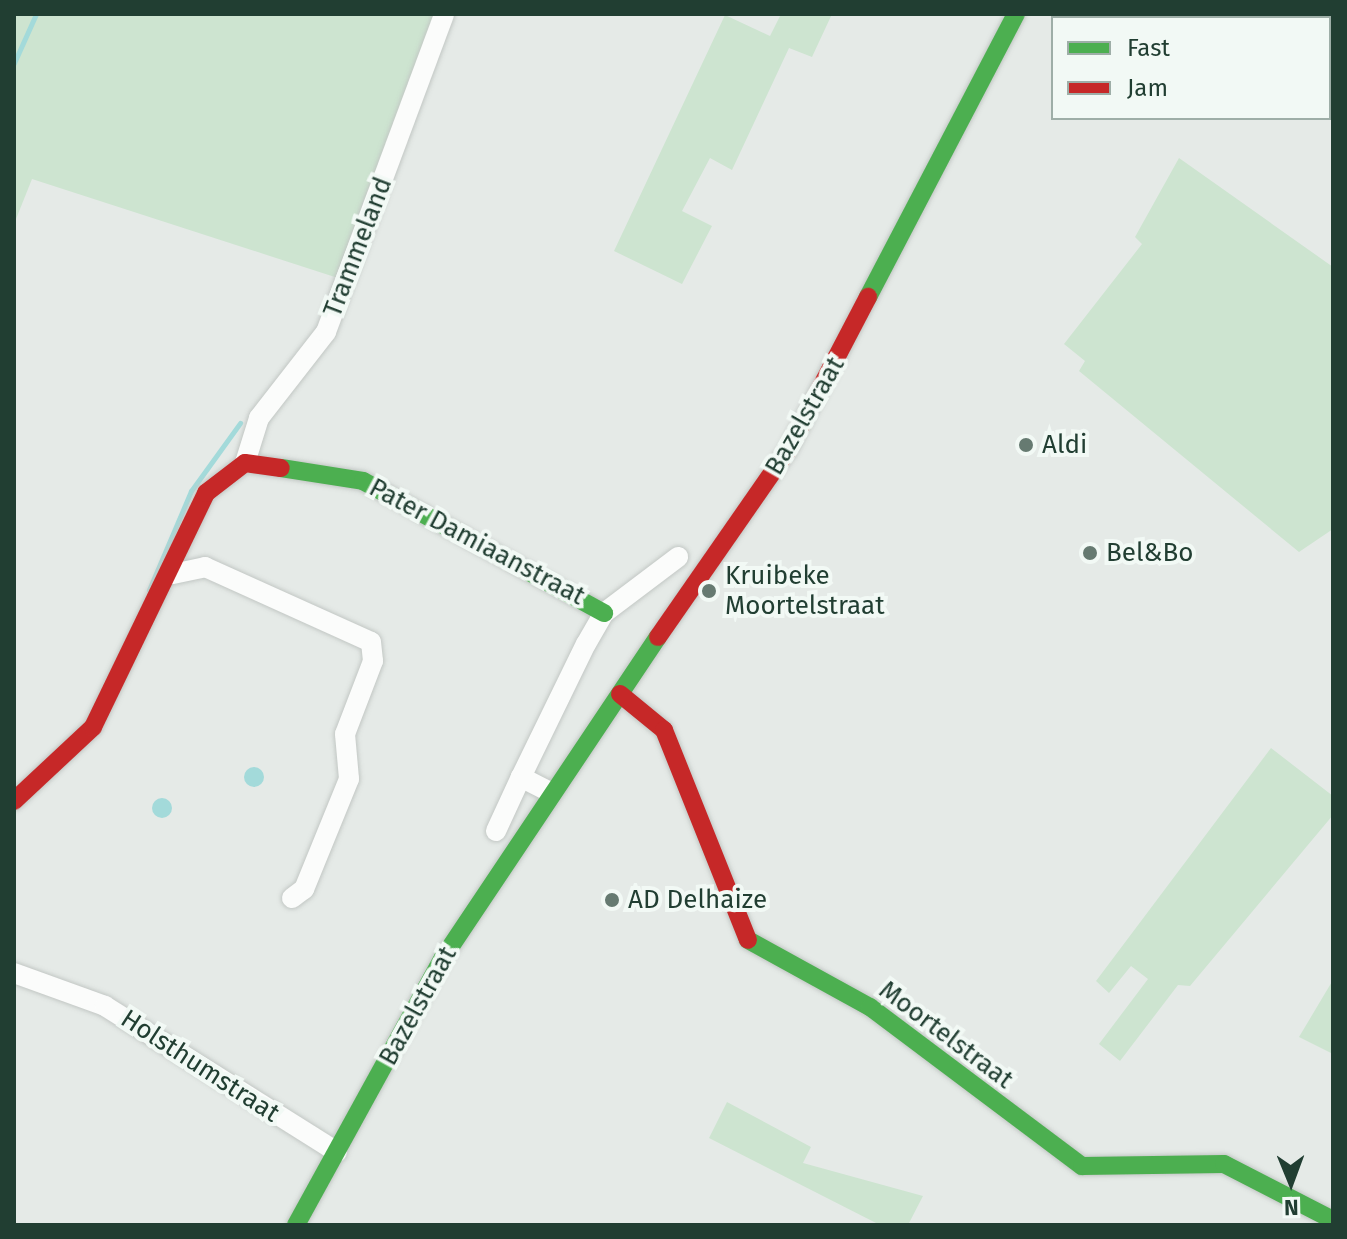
<!DOCTYPE html>
<html>
<head>
<meta charset="utf-8">
<style>
	body { margin:0 }
	#map { position:relative; width:1347px; height:1239px; overflow:hidden; background:#e5eae7; font-family:"Fira Sans",sans-serif }
	div>[style] { position:absolute }
	.green>* { inset:0; background:#cde4d0 }
	.water>* { inset:0; background:#a3dada }
	.round { border-radius:50% }
	.stream>* { height:5px; margin:-2.5px; padding:0 2.5px; transform-origin:2.5px; border-radius:2.5px; background:#a3dada }
	.roads { filter:drop-shadow(0 0 2px #c2c7c4) drop-shadow(0 0 2px #c2c7c4) }
	.street>* { height:20px; margin:-10px; padding:0 10px; transform-origin:10px; border-radius:10px; background:#fbfcfb }
	.fast>* { height:18px; margin:-9px; padding:0 9px; transform-origin:9px; border-radius:9px; background:#4caf50 }
	.jam>* { height:18px; margin:-9px; padding:0 9px; transform-origin:9px; border-radius:9px; background:#c62828 }
	.dots>* { width:22px; height:22px; translate:-50% -50%; box-sizing:border-box; border:4px solid #f2f9f5; border-radius:50% }
	span { translate:-50% -50%; white-space:nowrap; text-align:center; line-height:1.15; -webkit-text-stroke:8px #f2f9f5; paint-order:stroke }
	.street-label { font-size:26px; color:#213e32 }
	.poi-label { font-size:26px; color:#213e32 }
	.left { translate:0 -50%; text-align:left }
	.frame { position:absolute; inset:0; border:16px solid #213e32; pointer-events:none }
	.legend { position:absolute; left:1051px; top:16px; width:280px; height:104px; box-sizing:border-box; background:#f2f9f5; border:2px solid #9eaea7; margin:0; padding:10px 14px; list-style:none; font-size:24px; color:#213e32 }
	.legend li { display:flex; align-items:center; gap:16px; height:40px }
	.legend b { width:40px; border:2px solid #9eaea7 }
	.north { position:absolute; left:1251px; top:1143px; width:80px; height:80px; -webkit-text-stroke:6px #f2f9f5; paint-order:stroke; rotate:179deg; font-size:22px; font-weight:700; line-height:32px; text-align:center; color:#213e32 }
	.north::after { content:''; display:block; margin:auto; width:28px; height:36px; background:#213e32; clip-path:polygon(50% 0,100% 100%,50% 72%,0 100%) }
</style>
</head>
<body>
<div id="map">
	<div class="green">
		<div style="clip-path:polygon(14px 14px,452px 14px,341px 279px,32px 179px,14px 224px)"></div>
		<div style="clip-path:polygon(781px 14px,832px 14px,812px 57px,789px 48px,732px 170px,710px 158px,682px 211px,712px 226px,682px 284px,614px 251px,725px 15px,770px 36px)"></div>
		<div style="clip-path:polygon(1231px 14px,1315px 14px,1238px 18px)"></div>
		<div style="clip-path:polygon(1179px 158px,1333px 267px,1333px 529px,1299px 552px,1079px 371px,1085px 361px,1064px 344px,1142px 244px,1135px 237px)"></div>
		<div style="clip-path:polygon(1271px 748px,1333px 796px,1333px 815px,1190px 986px,1178px 985px,1120px 1061px,1099px 1044px,1148px 979px,1131px 966px,1109px 993px,1096px 981px)"></div>
		<div style="clip-path:polygon(1333px 980px,1333px 1054px,1299px 1037px)"></div>
		<div style="clip-path:polygon(727px 1102px,811px 1147px,803px 1163px,923px 1196px,908px 1225px,880px 1225px,709px 1138px)"></div>
	</div>
	<div class="water">
		<div class="round" style="left:244px;top:767px;width:20px;height:20px"></div>
		<div class="round" style="left:152px;top:798px;width:20px;height:20px"></div>
	</div>
	<div class="stream">
		<div style="left:14px;top:63px;width:54px;rotate:-65.8deg"></div>
		<div style="left:149px;top:590px;width:108px;rotate:-67deg"></div>
		<div style="left:191px;top:491px;width:84px;rotate:-54.2deg"></div>
	</div>
	<div class="roads">
		<div class="street">
			<div style="left:1207px;top:14px;width:8px;rotate:30deg"></div>
			<div style="left:1329px;top:88px;width:5px;rotate:37deg"></div>
			<div style="left:245px;top:463px;width:47px;rotate:-72.7deg"></div>
			<div style="left:259px;top:418px;width:109px;rotate:-52.1deg"></div>
			<div style="left:326px;top:332px;width:339px;rotate:-69.6deg"></div>
			<div style="left:173px;top:574px;width:33px;rotate:-12deg"></div>
			<div style="left:205px;top:567px;width:182px;rotate:24.3deg"></div>
			<div style="left:371px;top:642px;width:19px;rotate:84deg"></div>
			<div style="left:373px;top:661px;width:78px;rotate:111deg"></div>
			<div style="left:345px;top:734px;width:45px;rotate:84.9deg"></div>
			<div style="left:349px;top:779px;width:119px;rotate:112.2deg"></div>
			<div style="left:304px;top:889px;width:15px;rotate:143deg"></div>
			<div style="left:550px;top:792px;width:33px;rotate:-153deg"></div>
			<div style="left:521px;top:777px;width:148px;rotate:-64deg"></div>
			<div style="left:586px;top:644px;width:36px;rotate:-60deg"></div>
			<div style="left:604px;top:613px;width:93px;rotate:-37.1deg"></div>
			<div style="left:496px;top:831px;width:60px;rotate:-65.2deg"></div>
			<div style="left:14px;top:973px;width:97px;rotate:19.9deg"></div>
			<div style="left:105px;top:1006px;width:274px;rotate:32.2deg"></div>
		</div>
		<div class="fast">
			<div style="left:868px;top:297px;width:319px;rotate:-62.4deg"></div>
			<div style="left:281px;top:468px;width:83px;rotate:9deg"></div>
			<div style="left:363px;top:481px;width:275px;rotate:28.7deg"></div>
			<div style="left:748px;top:940px;width:139px;rotate:28.8deg"></div>
			<div style="left:870px;top:1007px;width:265px;rotate:36.9deg"></div>
			<div style="left:1082px;top:1166px;width:142px;rotate:-0.8deg"></div>
			<div style="left:1224px;top:1164px;width:123px;rotate:27.2deg"></div>
			<div style="left:296px;top:1225px;width:305px;rotate:-61.2deg"></div>
			<div style="left:443px;top:958px;width:386px;rotate:-56.2deg"></div>
		</div>
		<div class="jam">
			<div style="left:658px;top:637px;width:228px;rotate:-55.2deg"></div>
			<div style="left:788px;top:450px;width:173px;rotate:-62.4deg"></div>
			<div style="left:620px;top:694px;width:57px;rotate:39.3deg"></div>
			<div style="left:664px;top:730px;width:226px;rotate:68.2deg"></div>
			<div style="left:14px;top:801px;width:108px;rotate:-43.1deg"></div>
			<div style="left:93px;top:727px;width:260px;rotate:-64.2deg"></div>
			<div style="left:206px;top:493px;width:49px;rotate:-37.6deg"></div>
			<div style="left:245px;top:463px;width:36px;rotate:8deg"></div>
		</div>
	</div>
	<div class="dots">
		<div style="left:1026px;top:445px;background:#667a71"></div>
		<div style="left:1090px;top:553px;background:#667a71"></div>
		<div style="left:709px;top:591px;background:#667a71"></div>
		<div style="left:612px;top:900px;background:#667a71"></div>
	</div>
	<div class="street-label">
		<span style="left:358px;top:247px;rotate:-69deg">Trammeland</span>
		<span style="left:805px;top:416px;rotate:-60deg">Bazelstraat</span>
		<span style="left:477px;top:542px;rotate:28deg">Pater Damiaanstraat</span>
		<span style="left:418px;top:1006px;rotate:-61deg">Bazelstraat</span>
		<span style="left:946px;top:1035px;rotate:37deg">Moortelstraat</span>
		<span style="left:200px;top:1066px;rotate:33deg">Holsthumstraat</span>
	</div>
	<div class="poi-label">
		<span class="left" style="left:1042px;top:445px">Aldi</span>
		<span class="left" style="left:1106px;top:553px">Bel&amp;Bo</span>
		<span class="left" style="left:725px;top:591px">Kruibeke<br>Moortelstraat</span>
		<span class="left" style="left:628px;top:900px">AD Delhaize</span>
	</div>
	<div class="frame"></div>
	<ul class="legend">
	<li><b style="height:10px;background:#4caf50"></b>Fast</li>
	<li><b style="height:10px;background:#c62828"></b>Jam</li>
	</ul>
	<div class="north">N</div>
</div>
</body>
</html>
